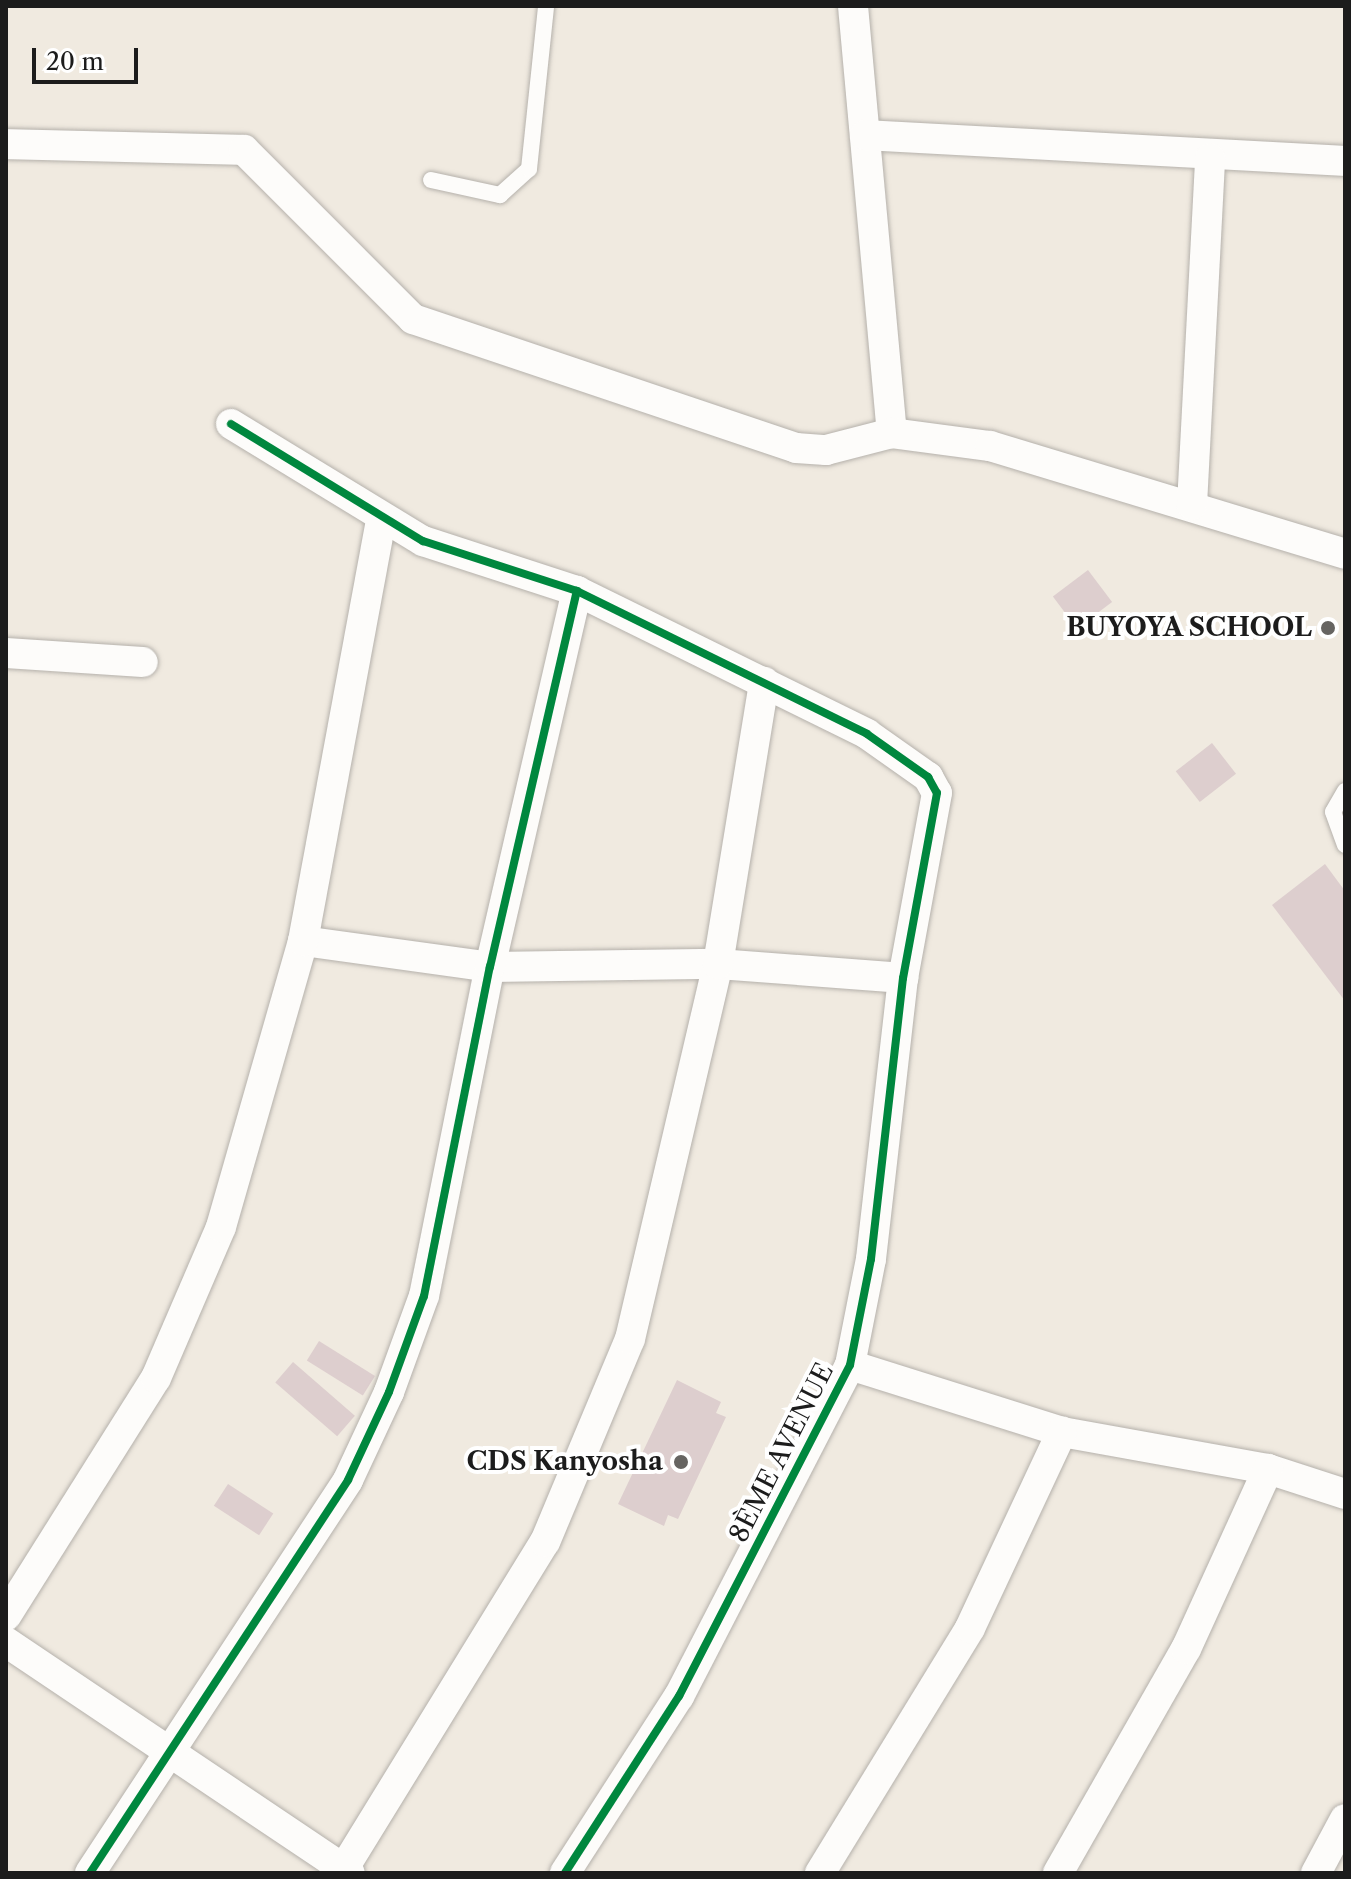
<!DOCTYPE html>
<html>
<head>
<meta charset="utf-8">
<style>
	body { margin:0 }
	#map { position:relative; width:1351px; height:1879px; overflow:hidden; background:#f0eae0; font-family:"Libre Caslon Text",serif }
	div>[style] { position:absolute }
	.building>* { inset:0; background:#ddcece; transform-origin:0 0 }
	.roads { filter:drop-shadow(0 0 2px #b5b1ab) drop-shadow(0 0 2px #b5b1ab) }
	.lane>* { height:16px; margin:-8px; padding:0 8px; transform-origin:8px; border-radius:8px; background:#fdfcfa }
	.street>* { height:30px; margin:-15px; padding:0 15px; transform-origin:15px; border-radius:15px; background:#fdfcfa }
	.cycleway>* { height:8px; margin:-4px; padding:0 4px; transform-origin:4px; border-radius:4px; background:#00873e }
	.dots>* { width:22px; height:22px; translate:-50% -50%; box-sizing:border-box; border:4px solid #fff; border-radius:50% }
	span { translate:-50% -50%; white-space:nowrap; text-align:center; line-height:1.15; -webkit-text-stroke:8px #fff; paint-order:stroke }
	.poi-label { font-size:26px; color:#1c1c1c; font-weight:700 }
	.right { translate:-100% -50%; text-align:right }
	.street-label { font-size:26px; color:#1c1c1c }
	.frame { position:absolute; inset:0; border:8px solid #1c1c1c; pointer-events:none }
	.scale { position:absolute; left:32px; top:48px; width:106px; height:36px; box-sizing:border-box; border:4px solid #1c1c1c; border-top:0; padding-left:10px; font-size:24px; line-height:28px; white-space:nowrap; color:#1c1c1c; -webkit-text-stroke:6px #fff; paint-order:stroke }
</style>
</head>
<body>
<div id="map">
	<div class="building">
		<div style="left:1088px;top:570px;width:40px;height:44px;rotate:53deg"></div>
		<div style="left:1212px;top:743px;width:39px;height:46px;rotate:52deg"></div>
		<div style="clip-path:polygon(1325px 864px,1345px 891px,1345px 1001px,1272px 905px)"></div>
		<div style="left:319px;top:1341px;width:66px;height:23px;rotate:32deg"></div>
		<div style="left:293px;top:1362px;width:82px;height:27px;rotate:41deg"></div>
		<div style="clip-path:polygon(677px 1380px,721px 1402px,716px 1413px,726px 1417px,678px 1519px,668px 1515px,664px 1526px,618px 1504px)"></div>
		<div style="left:228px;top:1484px;width:54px;height:26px;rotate:33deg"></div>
	</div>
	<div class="roads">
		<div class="lane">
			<div style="left:431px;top:180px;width:71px;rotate:12.3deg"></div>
			<div style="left:500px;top:195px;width:39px;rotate:-42deg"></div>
			<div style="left:529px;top:169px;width:164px;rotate:-84deg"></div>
			<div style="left:1345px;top:791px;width:24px;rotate:120deg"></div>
			<div style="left:1333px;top:812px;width:35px;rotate:70deg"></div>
		</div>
		<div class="street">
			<div style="left:853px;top:6px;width:429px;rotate:84.8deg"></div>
			<div style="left:892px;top:433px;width:99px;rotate:7.6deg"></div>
			<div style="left:990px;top:446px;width:371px;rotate:16.9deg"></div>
			<div style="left:865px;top:135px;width:481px;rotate:3.1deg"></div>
			<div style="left:6px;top:144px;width:238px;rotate:1.4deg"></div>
			<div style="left:244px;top:150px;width:239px;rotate:45deg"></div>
			<div style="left:413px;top:319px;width:404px;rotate:18.6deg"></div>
			<div style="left:796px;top:448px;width:30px;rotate:4deg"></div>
			<div style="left:826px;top:450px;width:68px;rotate:-14.4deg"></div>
			<div style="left:231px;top:424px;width:225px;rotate:31.4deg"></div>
			<div style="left:423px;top:541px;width:162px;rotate:18deg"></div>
			<div style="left:577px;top:591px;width:323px;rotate:26.2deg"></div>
			<div style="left:867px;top:734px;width:75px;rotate:35.2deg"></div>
			<div style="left:928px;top:777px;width:18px;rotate:61deg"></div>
			<div style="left:937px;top:793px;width:188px;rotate:100.4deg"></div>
			<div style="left:903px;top:978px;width:283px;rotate:96.5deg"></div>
			<div style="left:871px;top:1259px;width:108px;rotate:101.2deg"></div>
			<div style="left:850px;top:1365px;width:373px;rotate:117.3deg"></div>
			<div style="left:679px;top:1696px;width:211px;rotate:122.8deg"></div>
			<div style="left:1192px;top:505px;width:347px;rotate:-87deg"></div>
			<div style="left:6px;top:653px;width:137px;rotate:3.8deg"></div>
			<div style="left:303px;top:941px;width:189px;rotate:7.9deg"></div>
			<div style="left:490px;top:967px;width:228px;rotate:-0.8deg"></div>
			<div style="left:718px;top:964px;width:186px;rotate:4.3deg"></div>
			<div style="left:850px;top:1365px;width:222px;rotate:17.5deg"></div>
			<div style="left:1062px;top:1432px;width:209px;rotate:10.2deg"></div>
			<div style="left:1268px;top:1469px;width:81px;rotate:18deg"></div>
			<div style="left:6px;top:1616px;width:281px;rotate:-57.8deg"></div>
			<div style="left:156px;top:1378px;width:164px;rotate:-66.7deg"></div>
			<div style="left:221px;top:1227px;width:298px;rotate:-74deg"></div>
			<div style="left:303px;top:941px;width:428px;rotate:-79.5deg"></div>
			<div style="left:6px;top:1642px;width:414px;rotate:33.9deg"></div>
			<div style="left:90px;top:1873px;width:470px;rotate:-56.7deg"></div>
			<div style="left:348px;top:1480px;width:97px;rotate:-65deg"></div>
			<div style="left:389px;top:1392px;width:102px;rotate:-70deg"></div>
			<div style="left:424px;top:1296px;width:336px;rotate:-78.7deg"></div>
			<div style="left:490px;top:967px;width:386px;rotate:-77deg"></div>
			<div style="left:341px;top:1873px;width:389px;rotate:-58.4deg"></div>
			<div style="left:545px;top:1542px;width:220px;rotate:-67.3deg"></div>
			<div style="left:630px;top:1339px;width:385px;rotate:-76.8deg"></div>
			<div style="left:718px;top:964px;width:286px;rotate:-80.7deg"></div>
			<div style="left:820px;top:1873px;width:287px;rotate:-58.5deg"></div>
			<div style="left:970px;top:1628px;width:217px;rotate:-64.9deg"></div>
			<div style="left:1058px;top:1873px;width:258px;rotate:-60.3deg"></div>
			<div style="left:1186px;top:1649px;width:198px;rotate:-65.5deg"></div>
			<div style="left:1316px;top:1873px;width:61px;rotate:-61.8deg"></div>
		</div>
	</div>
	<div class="cycleway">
		<div style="left:231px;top:424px;width:225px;rotate:31.4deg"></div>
		<div style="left:423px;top:541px;width:162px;rotate:18deg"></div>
		<div style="left:577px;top:591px;width:323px;rotate:26.2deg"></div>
		<div style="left:867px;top:734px;width:75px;rotate:35.2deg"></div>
		<div style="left:928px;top:777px;width:18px;rotate:61deg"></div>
		<div style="left:937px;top:793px;width:188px;rotate:100.4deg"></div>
		<div style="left:903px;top:978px;width:283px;rotate:96.5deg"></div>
		<div style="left:871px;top:1259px;width:108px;rotate:101.2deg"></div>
		<div style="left:850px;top:1365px;width:373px;rotate:117.3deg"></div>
		<div style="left:679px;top:1696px;width:211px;rotate:122.8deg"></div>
		<div style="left:90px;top:1873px;width:470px;rotate:-56.7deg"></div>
		<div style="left:348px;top:1480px;width:97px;rotate:-65deg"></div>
		<div style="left:389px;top:1392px;width:102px;rotate:-70deg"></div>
		<div style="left:424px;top:1296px;width:336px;rotate:-78.7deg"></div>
		<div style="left:490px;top:967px;width:386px;rotate:-77deg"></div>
	</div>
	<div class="dots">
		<div style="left:1328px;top:628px;background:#666461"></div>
		<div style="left:681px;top:1462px;background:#666461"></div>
	</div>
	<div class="poi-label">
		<span class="right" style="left:1312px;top:628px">BUYOYA SCHOOL</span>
		<span class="right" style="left:663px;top:1462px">CDS Kanyosha</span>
	</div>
	<div class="street-label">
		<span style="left:782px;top:1453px;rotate:-63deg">8ÈME AVENUE</span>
	</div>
	<div class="frame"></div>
	<div class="scale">20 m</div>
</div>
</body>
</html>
